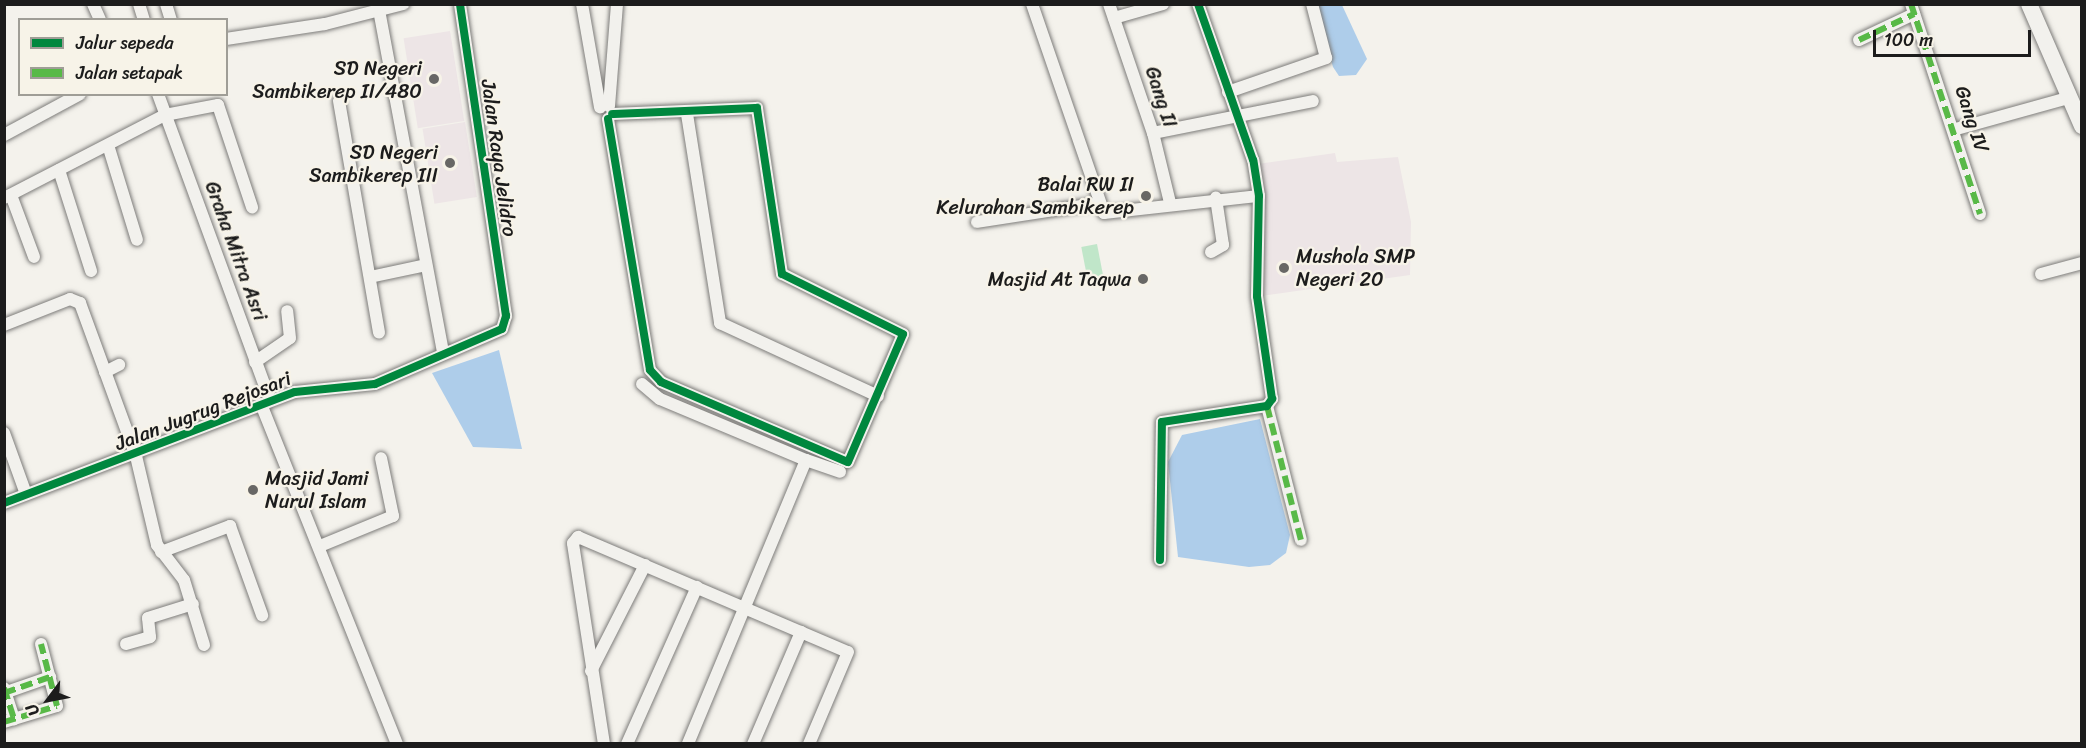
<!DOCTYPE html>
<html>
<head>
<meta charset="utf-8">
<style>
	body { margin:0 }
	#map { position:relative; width:2086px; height:748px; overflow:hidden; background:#f4f2ec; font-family:Sriracha,sans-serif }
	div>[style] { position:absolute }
	.built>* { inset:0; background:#ede5e6; transform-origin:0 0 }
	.green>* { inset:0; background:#c0e6c9; transform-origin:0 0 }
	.water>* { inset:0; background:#aecdea }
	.roads { filter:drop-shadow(0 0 2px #7d7c7a) drop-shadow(0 0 2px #7d7c7a) }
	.street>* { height:12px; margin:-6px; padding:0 6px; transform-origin:6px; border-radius:6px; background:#f2f1ed }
	.secondary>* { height:16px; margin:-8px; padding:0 8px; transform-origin:8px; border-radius:8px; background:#f2f1ed }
	.quiet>* { height:6px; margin-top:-3px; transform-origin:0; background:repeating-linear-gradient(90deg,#58b947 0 12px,transparent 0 18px) }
	.cycleway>* { height:8px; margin:-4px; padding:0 4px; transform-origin:4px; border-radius:4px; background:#00873e }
	.dots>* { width:16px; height:16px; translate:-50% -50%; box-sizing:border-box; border:3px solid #f7f3e8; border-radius:50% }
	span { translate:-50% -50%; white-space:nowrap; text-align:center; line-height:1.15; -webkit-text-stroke:4.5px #f7f3e8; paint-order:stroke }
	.poi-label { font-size:20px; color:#1c1c1c }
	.right { translate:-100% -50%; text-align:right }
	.left { translate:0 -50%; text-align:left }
	.street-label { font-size:20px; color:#1c1c1c }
	.frame { position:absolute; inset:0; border:6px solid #1c1c1c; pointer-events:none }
	.legend { position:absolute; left:18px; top:18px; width:210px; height:78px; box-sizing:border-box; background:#f7f3e8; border:2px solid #9f9d96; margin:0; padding:8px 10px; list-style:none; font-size:18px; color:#1c1c1c }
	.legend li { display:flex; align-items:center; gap:12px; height:30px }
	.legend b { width:30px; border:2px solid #9f9d96 }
	.north { position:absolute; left:18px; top:670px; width:60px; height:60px; -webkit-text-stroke:4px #f7f3e8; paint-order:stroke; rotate:238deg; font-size:16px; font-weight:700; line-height:24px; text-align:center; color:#1c1c1c }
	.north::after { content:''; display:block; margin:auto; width:21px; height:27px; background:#1c1c1c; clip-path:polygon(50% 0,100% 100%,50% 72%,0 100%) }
	.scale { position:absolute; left:1873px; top:30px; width:158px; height:27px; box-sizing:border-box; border:3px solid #1c1c1c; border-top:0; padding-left:8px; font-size:18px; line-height:21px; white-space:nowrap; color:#1c1c1c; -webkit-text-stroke:4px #f7f3e8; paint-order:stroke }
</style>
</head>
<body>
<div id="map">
	<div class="built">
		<div style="left:450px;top:31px;width:91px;height:47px;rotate:81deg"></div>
		<div style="left:465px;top:122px;width:76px;height:43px;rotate:81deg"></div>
		<div style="clip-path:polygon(1335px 153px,1337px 162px,1398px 157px,1411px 222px,1410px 275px,1261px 296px,1257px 164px)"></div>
	</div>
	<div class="green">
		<div style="left:1097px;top:244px;width:33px;height:16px;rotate:79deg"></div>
	</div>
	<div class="water">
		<div style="clip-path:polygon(1315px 5px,1342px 5px,1367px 59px,1356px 75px,1339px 76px,1333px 67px)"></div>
		<div style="clip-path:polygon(499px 350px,522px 449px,473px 447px,432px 373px)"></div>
		<div style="clip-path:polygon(1260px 419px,1290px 535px,1286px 553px,1270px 565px,1249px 567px,1178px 557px,1168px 462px,1182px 435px)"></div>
	</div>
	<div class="roads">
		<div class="street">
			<div style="left:93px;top:4px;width:17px;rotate:66deg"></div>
			<div style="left:139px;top:4px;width:17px;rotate:73deg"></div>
			<div style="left:166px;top:4px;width:17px;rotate:73deg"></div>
			<div style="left:582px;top:4px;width:105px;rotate:80.1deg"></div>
			<div style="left:1032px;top:4px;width:221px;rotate:71deg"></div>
			<div style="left:1104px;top:213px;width:156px;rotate:-6.3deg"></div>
			<div style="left:1109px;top:4px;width:136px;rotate:71.2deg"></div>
			<div style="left:1153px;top:133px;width:72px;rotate:76.3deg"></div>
			<div style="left:1911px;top:4px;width:221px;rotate:71.8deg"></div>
			<div style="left:379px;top:10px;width:349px;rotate:79.4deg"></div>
			<div style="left:1114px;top:18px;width:51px;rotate:-15.9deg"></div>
			<div style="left:226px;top:39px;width:100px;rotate:-8.6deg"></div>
			<div style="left:325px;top:24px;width:81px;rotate:-14.4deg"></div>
			<div style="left:1859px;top:40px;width:61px;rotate:-25.3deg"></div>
			<div style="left:1228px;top:92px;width:104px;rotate:-19.1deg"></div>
			<div style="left:1326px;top:58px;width:56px;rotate:-104.5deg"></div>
			<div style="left:158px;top:94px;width:326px;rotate:69.9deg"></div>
			<div style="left:339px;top:101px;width:235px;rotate:80.2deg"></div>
			<div style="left:609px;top:106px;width:102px;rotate:-85.5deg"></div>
			<div style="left:687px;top:114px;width:212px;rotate:81deg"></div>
			<div style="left:720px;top:323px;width:174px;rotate:24.8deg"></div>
			<div style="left:608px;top:119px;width:254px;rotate:80.5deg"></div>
			<div style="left:650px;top:370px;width:16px;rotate:47deg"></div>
			<div style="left:661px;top:382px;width:203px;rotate:23.2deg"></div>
			<div style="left:848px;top:462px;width:139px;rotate:-66.7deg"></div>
			<div style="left:903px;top:334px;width:135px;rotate:-153.6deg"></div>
			<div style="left:782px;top:274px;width:168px;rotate:-98.6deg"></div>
			<div style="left:757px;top:108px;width:145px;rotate:177.6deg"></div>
			<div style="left:1956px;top:129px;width:119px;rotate:-15.5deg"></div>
			<div style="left:1153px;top:133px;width:163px;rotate:-11.3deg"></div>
			<div style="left:4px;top:135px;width:86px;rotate:-28.3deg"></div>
			<div style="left:108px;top:145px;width:99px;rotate:73deg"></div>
			<div style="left:59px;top:170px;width:106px;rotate:72.4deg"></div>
			<div style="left:11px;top:195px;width:66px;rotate:69.6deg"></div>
			<div style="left:4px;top:198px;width:181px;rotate:-27.3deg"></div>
			<div style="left:165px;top:115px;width:54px;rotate:-10.7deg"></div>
			<div style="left:218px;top:105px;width:108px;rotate:71.6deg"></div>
			<div style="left:977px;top:222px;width:124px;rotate:-8.8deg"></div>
			<div style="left:1211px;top:252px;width:14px;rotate:-30deg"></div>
			<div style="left:1223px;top:245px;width:48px;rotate:-98.5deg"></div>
			<div style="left:2041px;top:274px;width:42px;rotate:-15deg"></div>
			<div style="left:370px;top:277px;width:57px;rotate:-12.1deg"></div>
			<div style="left:4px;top:325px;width:71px;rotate:-21.5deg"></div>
			<div style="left:70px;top:299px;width:11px;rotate:22deg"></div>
			<div style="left:80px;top:303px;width:163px;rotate:69.9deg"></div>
			<div style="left:136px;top:456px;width:91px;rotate:76.7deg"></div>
			<div style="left:157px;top:545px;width:44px;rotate:52.4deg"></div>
			<div style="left:184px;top:580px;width:68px;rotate:72.9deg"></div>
			<div style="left:255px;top:362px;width:42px;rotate:-34.4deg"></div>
			<div style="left:290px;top:338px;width:27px;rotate:-96deg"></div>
			<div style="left:105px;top:372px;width:16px;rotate:-27deg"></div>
			<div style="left:642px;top:384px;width:23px;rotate:40deg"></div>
			<div style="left:660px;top:399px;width:158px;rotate:22.7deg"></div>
			<div style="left:806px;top:460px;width:308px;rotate:112.6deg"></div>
			<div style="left:261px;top:404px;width:366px;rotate:68.2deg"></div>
			<div style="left:1267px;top:406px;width:138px;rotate:75.8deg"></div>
			<div style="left:4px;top:433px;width:65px;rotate:70.2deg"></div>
			<div style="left:806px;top:460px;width:36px;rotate:19deg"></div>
			<div style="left:4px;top:503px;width:311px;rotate:-20.9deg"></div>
			<div style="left:295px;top:392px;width:80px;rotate:-5.7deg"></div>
			<div style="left:375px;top:384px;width:138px;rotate:-23.4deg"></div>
			<div style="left:502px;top:329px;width:14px;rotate:-73deg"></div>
			<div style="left:506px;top:316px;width:315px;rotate:-98.4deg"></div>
			<div style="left:320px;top:546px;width:79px;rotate:-22.3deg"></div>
			<div style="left:393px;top:516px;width:59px;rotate:-101.7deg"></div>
			<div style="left:161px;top:552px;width:74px;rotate:-20.6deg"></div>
			<div style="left:230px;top:526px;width:95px;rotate:70.2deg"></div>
			<div style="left:1160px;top:560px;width:138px;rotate:-89.2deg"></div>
			<div style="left:1162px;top:422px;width:106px;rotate:-8.7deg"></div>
			<div style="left:1267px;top:406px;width:9px;rotate:-54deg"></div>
			<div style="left:1272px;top:399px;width:104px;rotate:-98.3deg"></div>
			<div style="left:1257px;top:296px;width:100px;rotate:-88.9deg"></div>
			<div style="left:1259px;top:196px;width:36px;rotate:-99deg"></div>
			<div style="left:1253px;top:160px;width:165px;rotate:-109.4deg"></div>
			<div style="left:126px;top:644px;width:25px;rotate:-16deg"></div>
			<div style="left:150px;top:637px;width:19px;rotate:-96deg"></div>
			<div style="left:148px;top:618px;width:47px;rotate:-17.3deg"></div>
			<div style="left:591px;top:671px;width:119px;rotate:-63deg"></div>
			<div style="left:4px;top:688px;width:33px;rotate:72deg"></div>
			<div style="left:4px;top:693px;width:49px;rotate:-19.2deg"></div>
			<div style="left:4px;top:722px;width:55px;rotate:-16.8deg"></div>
			<div style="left:57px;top:706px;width:64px;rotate:-104.5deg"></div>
			<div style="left:604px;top:744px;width:203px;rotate:-98.8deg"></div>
			<div style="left:573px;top:543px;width:8px;rotate:-50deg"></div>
			<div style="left:578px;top:537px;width:293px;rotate:23.1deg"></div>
			<div style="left:848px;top:652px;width:100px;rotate:113deg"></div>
			<div style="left:627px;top:744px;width:172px;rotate:-66deg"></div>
			<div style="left:753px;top:744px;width:122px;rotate:-66.8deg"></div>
		</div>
		<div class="secondary">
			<div style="left:2029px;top:4px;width:133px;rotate:66.5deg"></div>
		</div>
	</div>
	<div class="quiet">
		<div style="left:1911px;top:4px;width:221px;rotate:71.8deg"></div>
		<div style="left:1859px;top:40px;width:61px;rotate:-25.3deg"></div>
		<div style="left:1267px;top:406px;width:138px;rotate:75.8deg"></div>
		<div style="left:4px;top:688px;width:33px;rotate:72deg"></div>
		<div style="left:4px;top:693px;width:49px;rotate:-19.2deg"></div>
		<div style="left:4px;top:722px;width:55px;rotate:-16.8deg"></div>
		<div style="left:57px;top:706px;width:64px;rotate:-104.5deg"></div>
	</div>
	<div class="cycleway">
		<div style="left:608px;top:119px;width:254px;rotate:80.5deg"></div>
		<div style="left:650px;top:370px;width:16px;rotate:47deg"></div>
		<div style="left:661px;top:382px;width:203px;rotate:23.2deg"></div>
		<div style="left:848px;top:462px;width:139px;rotate:-66.7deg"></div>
		<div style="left:903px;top:334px;width:135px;rotate:-153.6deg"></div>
		<div style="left:782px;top:274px;width:168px;rotate:-98.6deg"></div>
		<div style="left:757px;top:108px;width:145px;rotate:177.6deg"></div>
		<div style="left:4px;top:503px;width:311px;rotate:-20.9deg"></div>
		<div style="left:295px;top:392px;width:80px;rotate:-5.7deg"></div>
		<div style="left:375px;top:384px;width:138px;rotate:-23.4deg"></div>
		<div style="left:502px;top:329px;width:14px;rotate:-73deg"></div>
		<div style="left:506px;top:316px;width:315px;rotate:-98.4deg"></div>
		<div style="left:1160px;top:560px;width:138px;rotate:-89.2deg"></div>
		<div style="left:1162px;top:422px;width:106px;rotate:-8.7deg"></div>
		<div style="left:1267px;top:406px;width:9px;rotate:-54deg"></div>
		<div style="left:1272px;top:399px;width:104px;rotate:-98.3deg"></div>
		<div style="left:1257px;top:296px;width:100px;rotate:-88.9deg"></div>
		<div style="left:1259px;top:196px;width:36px;rotate:-99deg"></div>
		<div style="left:1253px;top:160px;width:165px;rotate:-109.4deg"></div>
	</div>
	<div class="dots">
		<div style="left:434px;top:79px;background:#686765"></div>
		<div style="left:450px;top:163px;background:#686765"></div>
		<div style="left:1146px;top:196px;background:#686765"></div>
		<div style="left:1284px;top:268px;background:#686765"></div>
		<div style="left:1143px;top:279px;background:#686765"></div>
		<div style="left:253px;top:490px;background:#686765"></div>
	</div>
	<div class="poi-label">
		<span class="right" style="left:422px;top:80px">SD Negeri<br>Sambikerep II/480</span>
		<span class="right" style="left:438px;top:164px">SD Negeri<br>Sambikerep III</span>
		<span class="right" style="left:1134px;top:196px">Balai RW II<br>Kelurahan Sambikerep</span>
		<span class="left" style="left:1296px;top:268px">Mushola SMP<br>Negeri 20</span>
		<span class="right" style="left:1131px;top:279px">Masjid At Taqwa</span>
		<span class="left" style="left:265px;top:490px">Masjid Jami<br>Nurul Islam</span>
	</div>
	<div class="street-label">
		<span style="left:1161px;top:97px;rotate:72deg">Gang II</span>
		<span style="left:1972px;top:119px;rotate:72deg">Gang IV</span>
		<span style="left:499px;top:158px;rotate:82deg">Jalan Raya Jelidro</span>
		<span style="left:236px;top:251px;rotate:70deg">Graha Mitra Asri</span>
		<span style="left:203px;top:411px;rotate:-21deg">Jalan Jugrug Rejosari</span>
	</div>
	<div class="frame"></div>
	<ul class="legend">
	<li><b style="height:8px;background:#00873e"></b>Jalur sepeda</li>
	<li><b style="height:8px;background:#58b947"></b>Jalan setapak</li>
	</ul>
	<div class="north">U</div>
	<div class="scale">100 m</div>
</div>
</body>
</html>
